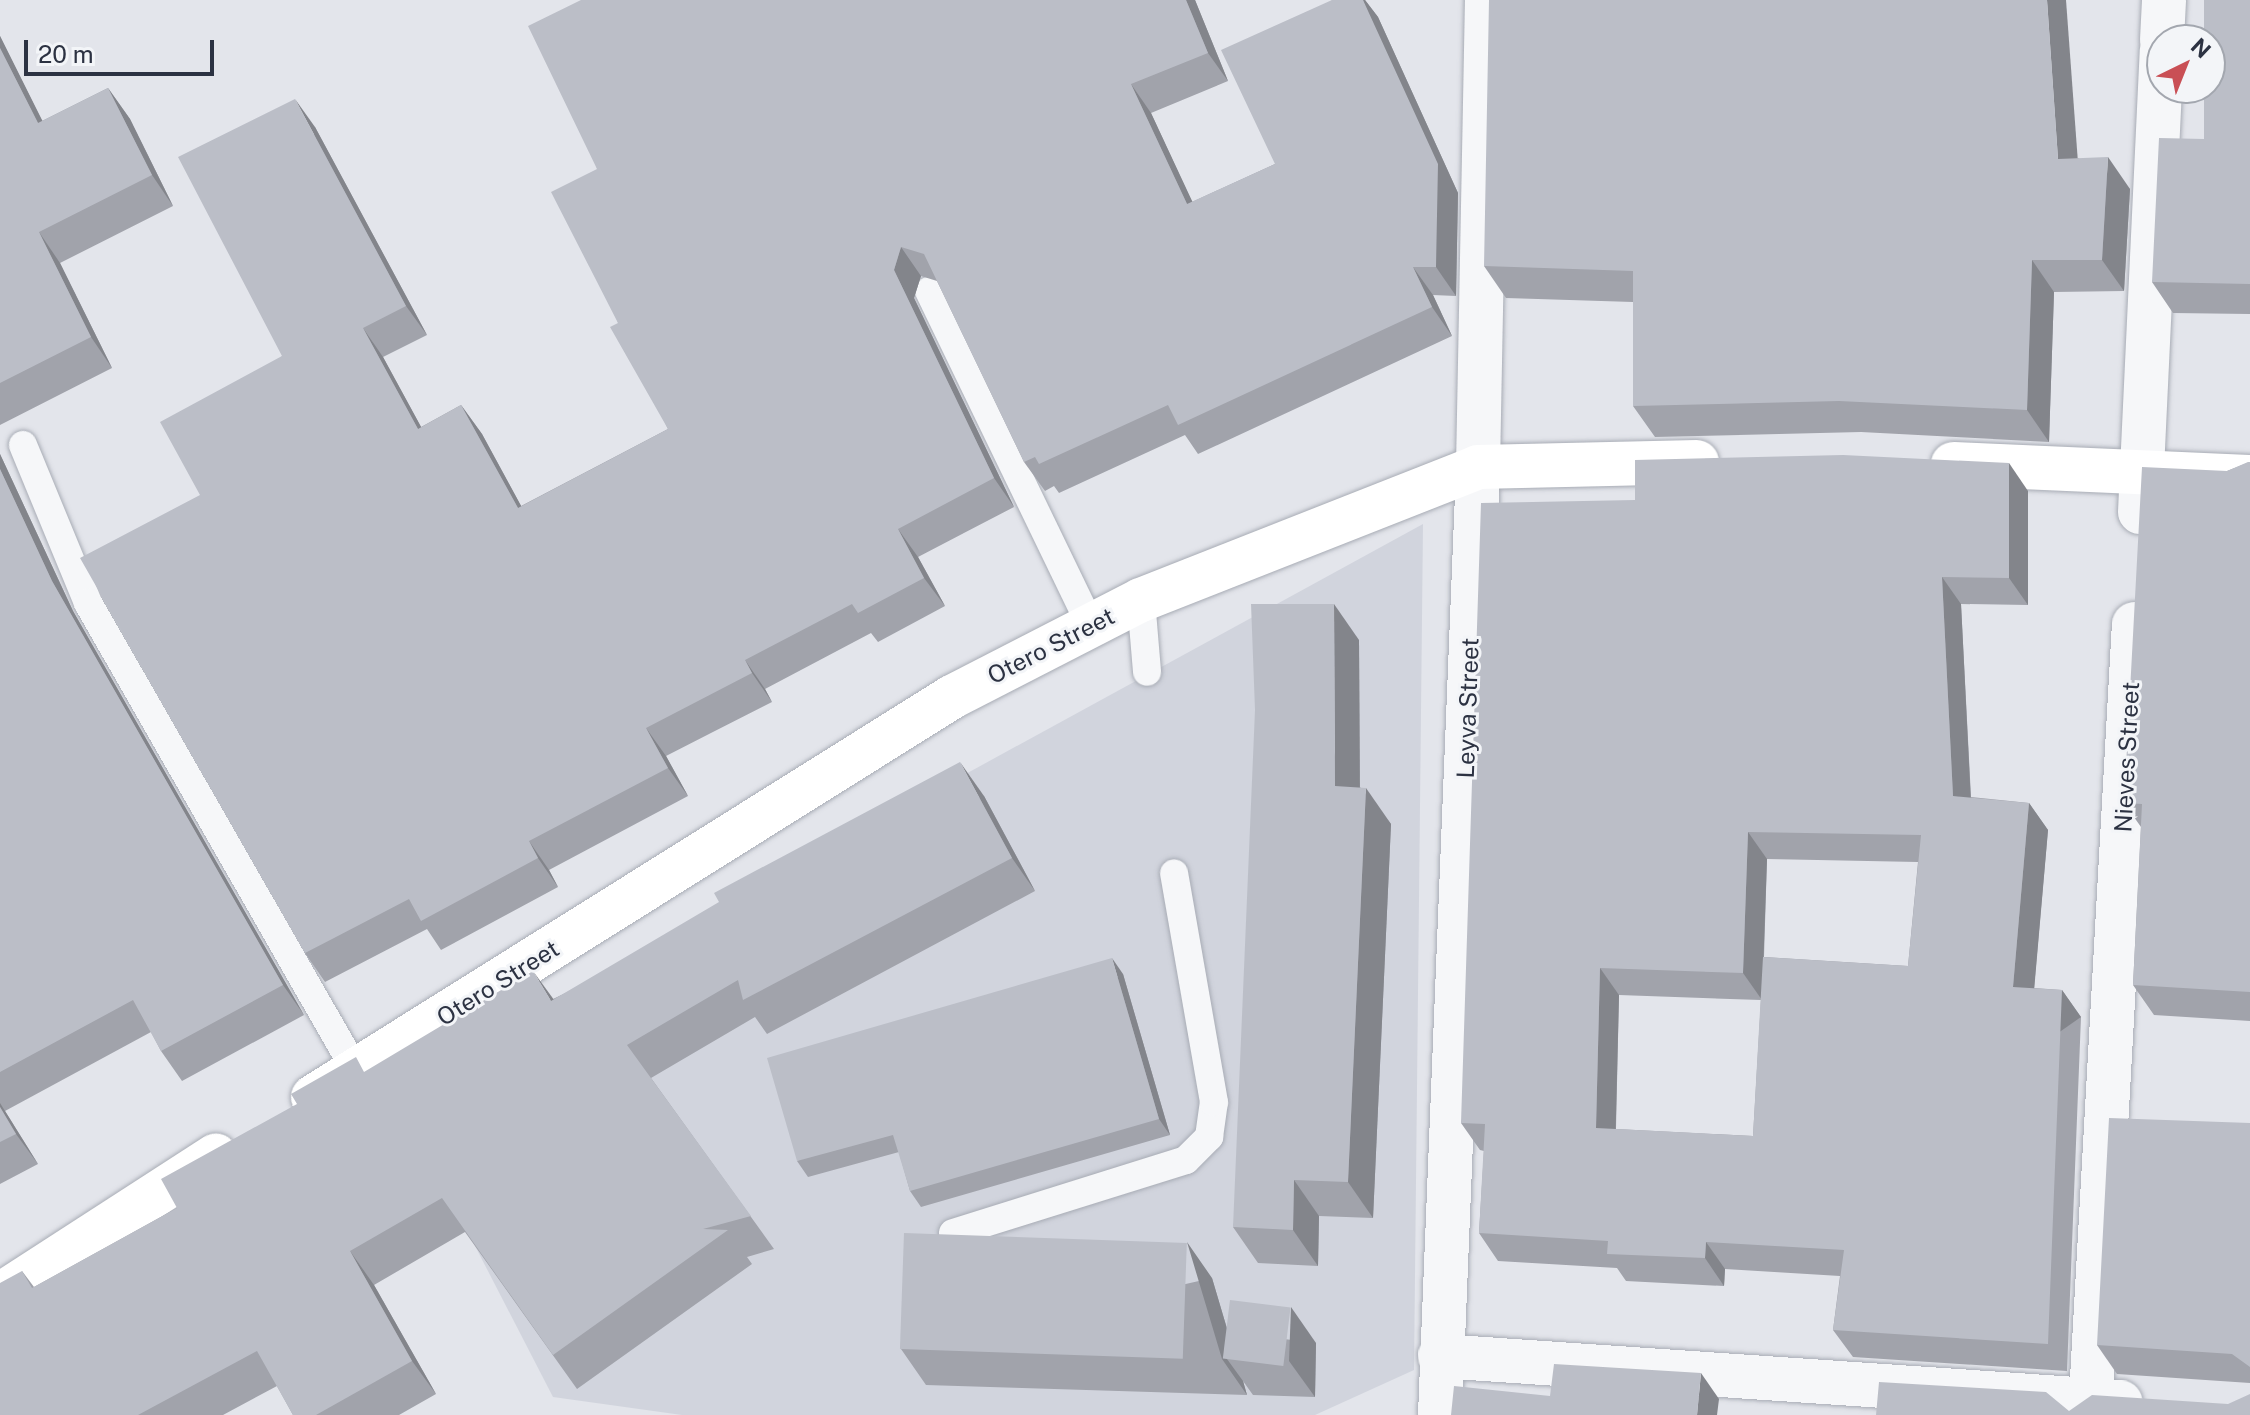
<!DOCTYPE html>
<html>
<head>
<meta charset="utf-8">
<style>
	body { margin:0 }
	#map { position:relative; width:2250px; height:1415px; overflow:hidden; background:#e3e5eb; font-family:"Public Sans",sans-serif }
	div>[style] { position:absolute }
	.built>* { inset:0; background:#d1d4dd }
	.roads { filter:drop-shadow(0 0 2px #a8acb5) drop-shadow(0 0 2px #a8acb5) }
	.service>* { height:28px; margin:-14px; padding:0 14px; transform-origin:14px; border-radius:14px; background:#f6f7f9 }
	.minor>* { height:44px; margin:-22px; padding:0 22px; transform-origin:22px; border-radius:22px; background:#f6f7f9 }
	.secondary>* { height:44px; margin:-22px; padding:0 22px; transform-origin:22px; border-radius:22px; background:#fff }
	.wall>* { inset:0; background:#a1a3ab }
	.shaded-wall>* { inset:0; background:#83858b; transform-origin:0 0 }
	.building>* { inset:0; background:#bbbec7; transform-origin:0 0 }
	span { translate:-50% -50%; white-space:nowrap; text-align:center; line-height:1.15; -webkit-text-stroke:6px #f3f5f8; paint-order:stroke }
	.street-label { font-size:24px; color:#2c3242 }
	.north { position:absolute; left:2146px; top:24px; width:80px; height:80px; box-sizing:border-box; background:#f3f5f8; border:2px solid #a3a7af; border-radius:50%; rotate:43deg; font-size:22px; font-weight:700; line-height:32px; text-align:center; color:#2c3242 }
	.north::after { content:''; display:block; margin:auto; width:28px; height:36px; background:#c94f55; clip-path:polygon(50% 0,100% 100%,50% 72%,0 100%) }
	.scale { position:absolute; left:24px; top:40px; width:190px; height:36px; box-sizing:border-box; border:4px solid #2c3242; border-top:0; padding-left:10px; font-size:24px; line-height:28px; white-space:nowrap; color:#2c3242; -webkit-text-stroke:6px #f3f5f8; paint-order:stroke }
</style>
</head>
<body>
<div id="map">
	<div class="built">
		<div style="clip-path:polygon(1423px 524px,1414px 1370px,1315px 1415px,682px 1415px,553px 1397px,393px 1087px)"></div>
	</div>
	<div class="roads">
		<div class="service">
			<div style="left:929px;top:291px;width:370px;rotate:64.2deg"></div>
			<div style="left:23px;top:445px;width:171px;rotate:67.6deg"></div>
			<div style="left:88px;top:603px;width:539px;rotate:60.2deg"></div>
			<div style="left:1141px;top:600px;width:72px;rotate:85.2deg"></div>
			<div style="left:953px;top:1233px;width:244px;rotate:-17.4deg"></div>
			<div style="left:1186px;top:1160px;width:33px;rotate:-45deg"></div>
			<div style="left:1209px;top:1137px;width:35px;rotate:-82deg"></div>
			<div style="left:1214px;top:1102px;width:232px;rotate:-99.9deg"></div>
		</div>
		<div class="minor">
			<div style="left:2162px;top:40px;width:40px;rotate:-87.1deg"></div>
			<div style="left:2140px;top:512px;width:462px;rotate:-87.3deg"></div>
			<div style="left:1440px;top:1356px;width:682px;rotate:3.87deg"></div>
			<div style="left:1440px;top:1415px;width:949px;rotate:-87.7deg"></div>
			<div style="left:1478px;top:467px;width:467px;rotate:-88.9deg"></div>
			<div style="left:2090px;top:1415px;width:792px;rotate:-86.82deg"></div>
		</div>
		<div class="secondary">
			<div style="left:1953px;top:464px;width:297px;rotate:2.5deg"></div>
			<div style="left:313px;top:1097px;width:754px;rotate:-32.05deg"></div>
			<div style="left:952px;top:697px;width:212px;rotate:-27.2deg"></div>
			<div style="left:1141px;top:600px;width:362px;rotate:-21.5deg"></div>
			<div style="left:1478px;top:467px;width:219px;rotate:-1.3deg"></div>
			<div style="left:0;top:1295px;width:257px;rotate:-32.9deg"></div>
		</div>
	</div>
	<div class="wall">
		<div style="clip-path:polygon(581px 0,1195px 0,1228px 81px,1151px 113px,1192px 202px,1275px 164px,1332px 0,1365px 0,1378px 17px,1458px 193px,1456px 296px,1433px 295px,1452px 336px,1198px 454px,1185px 435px,1059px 493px,1054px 486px,1045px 491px,1024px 462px,937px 281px,921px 276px,914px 298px,1014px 507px,918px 557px,945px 606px,878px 642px,871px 633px,765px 689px,772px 702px,666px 756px,688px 796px,549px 870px,558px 887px,441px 950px,427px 929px,325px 982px,305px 953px,200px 495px,282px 356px,315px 127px,427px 335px,383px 357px,421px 427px,461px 405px,482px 434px,521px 506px,668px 429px,618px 323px,597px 169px)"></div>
		<div style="clip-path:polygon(2250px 0,2250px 314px,2173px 313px,2152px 282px,2204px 139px)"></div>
		<div style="clip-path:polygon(0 36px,42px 121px,108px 88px,130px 119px,173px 206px,60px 263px,112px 368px,0 425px)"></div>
		<div style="clip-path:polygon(2078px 158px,2130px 189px,2124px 291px,2054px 292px,2049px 442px,1861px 432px,1655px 437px,1633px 406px,1633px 302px,1506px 298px,1484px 266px)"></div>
		<div style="clip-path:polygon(0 454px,73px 611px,304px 1015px,182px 1081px,161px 1051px,151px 1032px,5px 1111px,38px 1164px,0 1184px)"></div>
		<div style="clip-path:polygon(2250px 462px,2250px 1021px,2154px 1015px,2133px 985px,2141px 827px,2124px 803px,2227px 471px)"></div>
		<div style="clip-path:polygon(evenodd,2028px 491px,2028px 605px,1961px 604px,1971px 797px,2029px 803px,2048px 830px,2034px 988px,2062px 990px,2081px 1017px,2067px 1371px,1853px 1357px,1833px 1330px,1840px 1276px,1725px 1269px,1724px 1286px,1626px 1281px,1617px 1268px,1498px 1261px,1479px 1233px,1484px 1151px,1480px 1150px,1461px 1123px,1635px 500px,2028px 491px,1767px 859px,1918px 862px,1908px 966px,1764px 957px,1767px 859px,2028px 491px,1619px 995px,1761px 1000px,1753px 1136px,1616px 1129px,1619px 995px)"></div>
		<div style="clip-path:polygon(1359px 640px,1360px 787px,1391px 824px,1373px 1218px,1319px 1216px,1318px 1266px,1258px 1263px,1233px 1227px)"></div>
		<div style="clip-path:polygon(984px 796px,1035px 891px,767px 1034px,755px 1017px,651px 1078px,774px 1249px,747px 1257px,752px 1264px,577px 1389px,465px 1232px,374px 1285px,436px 1394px,399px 1415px,293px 1415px,277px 1386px,223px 1415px,0 1415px,22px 1271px,34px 1287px,177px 1208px,366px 1072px,553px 999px)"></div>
		<div style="clip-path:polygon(1123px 974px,1170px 1135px,921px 1207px,910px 1191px,899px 1152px,808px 1177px,797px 1161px)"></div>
		<div style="clip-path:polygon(2250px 1123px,2250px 1383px,2117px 1374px,2097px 1345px)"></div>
		<div style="clip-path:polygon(1212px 1278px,1228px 1332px,1316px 1343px,1315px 1397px,1253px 1395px,1243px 1381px,1247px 1395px,926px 1385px,901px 1349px)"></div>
	</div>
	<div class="shaded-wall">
		<div style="clip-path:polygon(1186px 0,1195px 0,1228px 81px,1208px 53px)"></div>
		<div style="clip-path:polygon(1363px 0,1365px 0,1378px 17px,1458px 193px,1456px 296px,1436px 267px)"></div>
		<div style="clip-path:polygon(2047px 0,2066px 0,2080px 190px,2058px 159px)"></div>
		<div style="clip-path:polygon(0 36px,59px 154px,38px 123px,0 48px)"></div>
		<div style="clip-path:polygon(1131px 84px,1151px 113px,1207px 233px,1187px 204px)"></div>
		<div style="clip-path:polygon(108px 88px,130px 119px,173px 206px,152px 175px)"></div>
		<div style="clip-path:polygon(295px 99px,315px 127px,427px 335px,406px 306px)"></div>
		<div style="clip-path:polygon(2108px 157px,2130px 189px,2124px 291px,2102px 260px)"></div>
		<div style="clip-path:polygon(39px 232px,60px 263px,112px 368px,91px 337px)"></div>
		<div style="clip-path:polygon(901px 247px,921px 276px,914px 298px,1014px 507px,994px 478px,894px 270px)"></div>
		<div style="clip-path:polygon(2032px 260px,2054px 292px,2049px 442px,2027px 410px)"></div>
		<div style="clip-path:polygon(1413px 267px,1433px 295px,1452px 336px,1432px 307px)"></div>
		<div style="clip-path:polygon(363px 328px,383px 357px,438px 458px,418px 429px)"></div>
		<div style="clip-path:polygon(461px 405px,482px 434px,538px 537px,518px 508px)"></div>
		<div style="clip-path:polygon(0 454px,73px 611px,304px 1015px,283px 985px,52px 581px,0 469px)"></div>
		<div style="clip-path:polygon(2009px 463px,2028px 491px,2028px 605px,2009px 578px)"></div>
		<div style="clip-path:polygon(898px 529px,918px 557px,945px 606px,924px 578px)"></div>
		<div style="clip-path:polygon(1942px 577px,1961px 604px,1972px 823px,1953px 796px)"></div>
		<div style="clip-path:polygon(1334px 604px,1359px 640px,1360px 822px,1335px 786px)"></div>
		<div style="clip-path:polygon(745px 660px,765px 689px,772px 702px,752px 673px)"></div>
		<div style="clip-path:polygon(646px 728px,666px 756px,688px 796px,668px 768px)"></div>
		<div style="clip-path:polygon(960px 762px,984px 796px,1035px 891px,1012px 858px)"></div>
		<div style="clip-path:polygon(1366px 788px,1391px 824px,1373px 1218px,1348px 1182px)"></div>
		<div style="clip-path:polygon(2029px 803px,2048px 830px,2032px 1014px,2013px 987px)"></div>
		<div style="clip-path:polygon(1748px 832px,1767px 859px,1762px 1000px,1743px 973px)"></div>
		<div style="clip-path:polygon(529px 841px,549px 870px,558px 887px,538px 858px)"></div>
		<div style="clip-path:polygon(1112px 958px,1123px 974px,1170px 1135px,1159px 1119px)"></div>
		<div style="clip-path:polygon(1600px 968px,1619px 995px,1615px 1156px,1596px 1128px)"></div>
		<div style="clip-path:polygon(533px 971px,557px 1004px,551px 1001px)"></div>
		<div style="left:2062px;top:990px;width:33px;height:354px;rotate:55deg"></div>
		<div style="clip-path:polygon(0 1103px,5px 1111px,38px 1164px,16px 1134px,0 1107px)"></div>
		<div style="clip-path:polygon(1294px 1180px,1319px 1216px,1318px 1266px,1293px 1230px)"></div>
		<div style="clip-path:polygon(1187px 1242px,1212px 1278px,1236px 1359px,1227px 1359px,1243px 1381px,1247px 1395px,1222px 1359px)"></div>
		<div style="clip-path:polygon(1706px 1242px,1725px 1269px,1724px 1286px,1705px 1258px)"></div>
		<div style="clip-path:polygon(350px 1251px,374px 1285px,436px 1394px,412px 1361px)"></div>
		<div style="clip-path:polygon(1291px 1307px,1316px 1343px,1315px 1397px,1289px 1361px)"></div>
		<div style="clip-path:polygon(1701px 1373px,1719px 1399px,1717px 1415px,1697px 1415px)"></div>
	</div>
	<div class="building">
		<div style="clip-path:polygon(581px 0,1186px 0,1208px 53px,1131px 84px,1187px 204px,1275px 164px,1221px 50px,1332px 0,1363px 0,1438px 164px,1436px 267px,1413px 267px,1432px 307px,1178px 425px,1168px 405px,1039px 464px,1035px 457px,1024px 462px,924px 254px,901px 247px,894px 270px,994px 478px,898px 529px,924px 578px,858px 613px,852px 604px,745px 660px,752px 673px,646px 728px,668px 768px,529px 841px,538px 858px,421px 921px,409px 899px,305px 953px,80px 558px,200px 495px,160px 422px,282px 356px,178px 157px,295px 99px,406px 306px,363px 328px,418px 429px,461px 405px,518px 508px,668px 429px,610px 327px,618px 323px,551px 192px,597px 169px,528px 26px)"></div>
		<div style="clip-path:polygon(1489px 0,2047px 0,2058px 159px,2108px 157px,2102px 260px,2032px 260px,2027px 410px,1839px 401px,1633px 406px,1633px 271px,1484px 266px)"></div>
		<div style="clip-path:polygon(2204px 0,2250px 0,2250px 284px,2152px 282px,2159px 138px,2204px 139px,2204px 88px,2210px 88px,2210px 40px,2204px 40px)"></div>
		<div style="clip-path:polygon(0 48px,38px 123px,108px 88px,152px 175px,39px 232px,91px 337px,0 383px)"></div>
		<div style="clip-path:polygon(evenodd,1843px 455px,2009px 463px,2009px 578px,1942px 577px,1953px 796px,2029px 803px,2013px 987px,2062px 990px,2048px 1344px,1833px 1330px,1844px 1250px,1706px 1242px,1705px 1258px,1607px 1254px,1608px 1241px,1479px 1233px,1485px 1124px,1461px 1123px,1481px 503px,1635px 500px,1635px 460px,1843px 455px,1748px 832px,1921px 835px,1908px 966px,1763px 957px,1753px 1136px,1596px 1128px,1600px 968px,1743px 973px,1748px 832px)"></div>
		<div style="clip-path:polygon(2248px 462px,2250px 462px,2250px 992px,2133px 985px,2142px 804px,2124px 803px,2142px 467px,2227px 471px)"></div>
		<div style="clip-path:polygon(0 469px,52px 581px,283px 985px,161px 1051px,133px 1000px,0 1072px)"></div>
		<div style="clip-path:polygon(1251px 604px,1334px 604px,1335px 786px,1366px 788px,1348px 1182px,1294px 1180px,1293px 1230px,1233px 1227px,1255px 710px)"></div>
		<div style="clip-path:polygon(960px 762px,1012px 858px,743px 1000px,738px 980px,627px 1045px,751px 1216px,703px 1229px,728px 1230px,553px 1355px,442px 1198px,350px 1251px,412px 1361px,316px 1415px,293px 1415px,257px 1351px,138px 1415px,0 1415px,0 1283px,22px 1271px,32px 1288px,177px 1208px,161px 1179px,297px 1104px,291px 1094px,356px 1057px,364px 1072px,533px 971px,551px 1001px,719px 902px,714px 893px)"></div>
		<div style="clip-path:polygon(1112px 958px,1159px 1119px,910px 1191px,893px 1135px,797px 1161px,767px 1058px)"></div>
		<div style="clip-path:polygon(0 1107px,16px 1134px,0 1142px)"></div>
		<div style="clip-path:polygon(2109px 1118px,2250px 1123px,2250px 1367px,2232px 1354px,2097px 1345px)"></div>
		<div style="left:904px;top:1233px;width:283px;height:116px;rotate:2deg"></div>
		<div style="left:1230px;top:1300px;width:61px;height:59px;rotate:7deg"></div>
		<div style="clip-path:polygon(1554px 1364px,1701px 1373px,1697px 1415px,1451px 1415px,1454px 1386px,1550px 1396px)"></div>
		<div style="clip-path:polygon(1879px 1382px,2046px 1392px,2069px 1411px,2092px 1395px,2228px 1404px,2250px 1394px,2250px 1415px,1876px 1415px)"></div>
	</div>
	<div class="street-label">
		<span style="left:1051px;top:646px;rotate:-27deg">Otero Street</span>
		<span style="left:1468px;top:708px;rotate:-88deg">Leyva Street</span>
		<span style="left:2127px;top:757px;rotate:-87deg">Nieves Street</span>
		<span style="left:498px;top:983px;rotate:-32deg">Otero Street</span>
	</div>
	<div class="north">N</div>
	<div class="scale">20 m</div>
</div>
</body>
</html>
